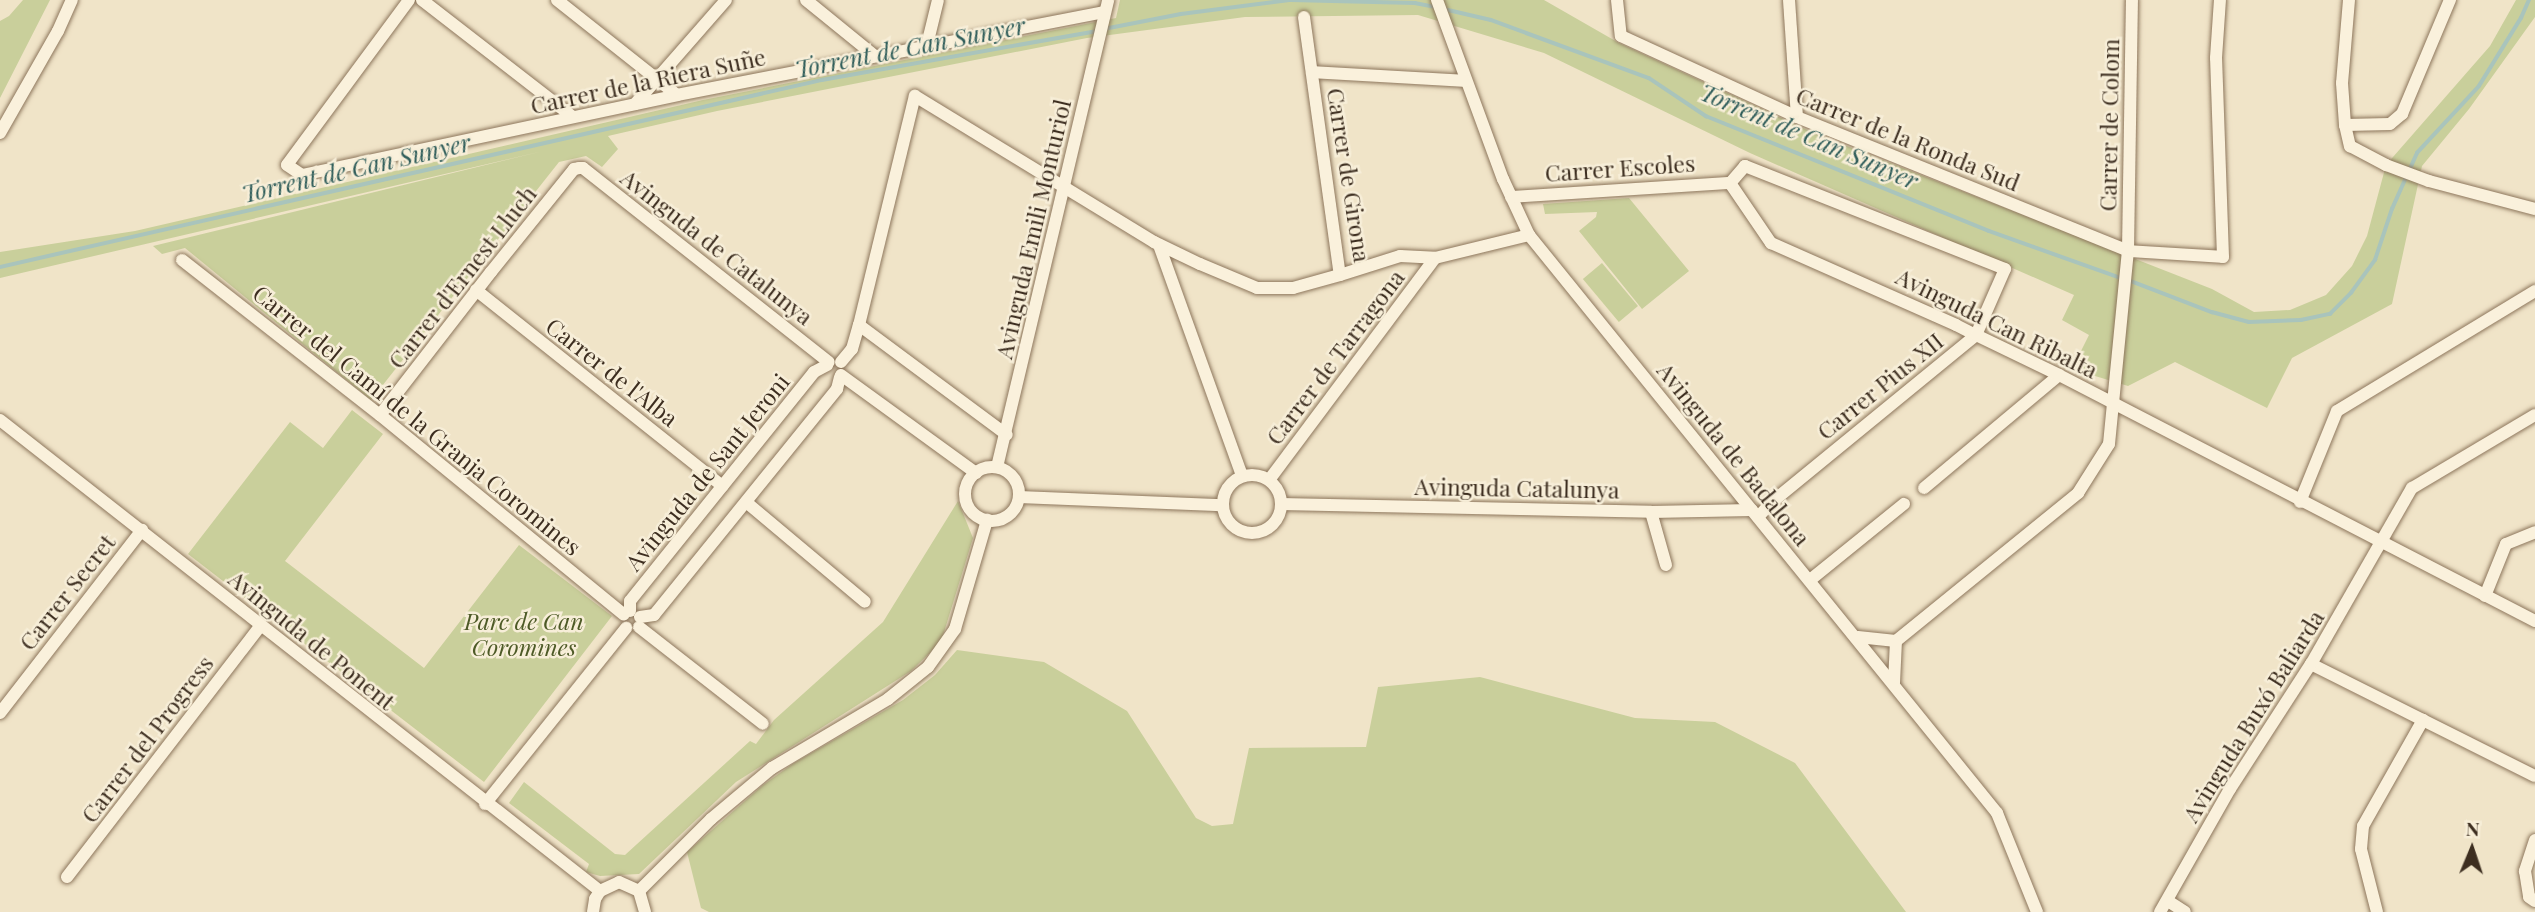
<!DOCTYPE html>
<html>
<head>
<meta charset="utf-8">
<style>
	body { margin:0 }
	#map { position:relative; width:2535px; height:912px; overflow:hidden; background:#f0e4c8; font-family:"Playfair Display",serif }
	div>[style] { position:absolute }
	.green>* { inset:0; background:#c9cf9b; transform-origin:0 0 }
	.stream>* { height:3.5px; margin:-1.75px; padding:0 1.75px; transform-origin:1.75px; border-radius:1.75px; background:#a9c4bc }
	.roads { filter:drop-shadow(0 0 2px #8d765c) drop-shadow(0 0 2px #8d765c) }
	.minor>* { height:12px; margin:-6px; padding:0 6px; transform-origin:6px; border-radius:6px; background:#faf1dc }
	.minor>.ring { margin:-6px; padding:0; box-sizing:content-box; background:none; border:12px solid #faf1dc; border-radius:50% }
	span { translate:-50% -50%; white-space:nowrap; text-align:center; line-height:1.15; -webkit-text-stroke:5px #f7eed8; paint-order:stroke }
	.street-label { font-size:23px; color:#3d2e20 }
	.park-label { font-size:23px; color:#4d5a26; font-style:italic }
	.water-label { font-size:24px; color:#2f5d5a; font-style:italic }
	.north { position:absolute; left:2437px; top:814px; width:70px; height:70px; -webkit-text-stroke:5px #f7eed8; paint-order:stroke; rotate:2deg; font-size:19px; font-weight:700; line-height:28px; text-align:center; color:#3d2e20 }
	.north::after { content:''; display:block; margin:auto; width:24px; height:32px; background:#3d2e20; clip-path:polygon(50% 0,100% 100%,50% 72%,0 100%) }
</style>
</head>
<body>
<div id="map">
	<div class="green">
		<div style="clip-path:polygon(23px 0,50px 0,0 98px,0 21px,9px 16px)"></div>
		<div style="clip-path:polygon(1120px 0,1544px 0,1619px 43px,1816px 134px,2212px 289px,2254px 312px,2290px 310px,2326px 295px,2352px 266px,2367px 236px,2386px 165px,2490px 46px,2516px 0,2535px 0,2535px 17px,2469px 109px,2422px 166px,2392px 304px,2292px 358px,2267px 408px,2175px 362px,2128px 386px,2072px 369px,2089px 335px,2062px 320px,2074px 295px,1750px 153px,1544px 53px,1418px 15px,1245px 17px,1087px 38px,717px 111px,608px 136px,618px 149px,602px 167px,586px 156px,559px 162px,371px 400px,185px 248px,162px 254px,153px 246px,543px 151px,0 278px,0 252px,135px 231px,703px 100px,1116px 18px)"></div>
		<div style="clip-path:polygon(1629px 198px,1689px 271px,1642px 309px,1579px 231px,1596px 217px,1597px 212px,1545px 214px,1543px 204px)"></div>
		<div style="left:1602px;top:263px;width:56px;height:25px;rotate:50deg"></div>
		<div style="clip-path:polygon(352px 410px,383px 434px,285px 561px,424px 668px,519px 545px,612px 616px,484px 782px,188px 554px,290px 422px,323px 448px)"></div>
		<div style="clip-path:polygon(958px 501px,973px 538px,941px 642px,911px 671px,736px 782px,639px 874px,600px 876px,586px 872px,589px 864px,509px 803px,524px 782px,615px 854px,625px 855px,750px 741px,756px 744px,774px 720px,883px 622px)"></div>
		<div style="clip-path:polygon(957px 650px,1044px 662px,1127px 711px,1196px 818px,1212px 826px,1233px 824px,1249px 748px,1366px 747px,1378px 687px,1480px 677px,1635px 718px,1715px 722px,1795px 763px,1906px 912px,709px 912px,701px 908px,687px 852px,763px 785px,794px 763px,903px 700px,935px 675px)"></div>
	</div>
	<div class="stream">
		<div style="left:1444px;top:9px;width:48px;rotate:13.2deg"></div>
		<div style="left:1491px;top:20px;width:168px;rotate:20.2deg"></div>
		<div style="left:1649px;top:78px;width:69px;rotate:33.7deg"></div>
		<div style="left:1706px;top:116px;width:305px;rotate:22.1deg"></div>
		<div style="left:1989px;top:231px;width:140px;rotate:19.6deg"></div>
		<div style="left:1104px;top:29px;width:78px;rotate:-11deg"></div>
		<div style="left:1181px;top:14px;width:111px;rotate:-7.3deg"></div>
		<div style="left:1291px;top:0;width:124px;rotate:1.4deg"></div>
		<div style="left:1415px;top:3px;width:21px;rotate:11deg"></div>
		<div style="left:0;top:267px;width:843px;rotate:-12.82deg"></div>
		<div style="left:822px;top:80px;width:278px;rotate:-10.1deg"></div>
		<div style="left:2128px;top:280px;width:90px;rotate:20.9deg"></div>
		<div style="left:2212px;top:312px;width:38px;rotate:15deg"></div>
		<div style="left:2249px;top:322px;width:52px;rotate:-2.2deg"></div>
		<div style="left:2301px;top:320px;width:30px;rotate:-12deg"></div>
		<div style="left:2330px;top:314px;width:30px;rotate:-45deg"></div>
		<div style="left:2351px;top:293px;width:41px;rotate:-54deg"></div>
		<div style="left:2375px;top:260px;width:54px;rotate:-71.6deg"></div>
		<div style="left:2392px;top:209px;width:61px;rotate:-65.9deg"></div>
		<div style="left:2417px;top:153px;width:91px;rotate:-47.2deg"></div>
		<div style="left:2479px;top:86px;width:80px;rotate:-58.3deg"></div>
		<div style="left:2521px;top:18px;width:20px;rotate:-66deg"></div>
	</div>
	<div class="roads">
		<div class="minor">
			<div style="left:409px;top:0;width:205px;rotate:126.5deg"></div>
			<div style="left:287px;top:165px;width:18px;rotate:34deg"></div>
			<div style="left:302px;top:175px;width:383px;rotate:-12deg"></div>
			<div style="left:677px;top:95px;width:436px;rotate:-11deg"></div>
			<div style="left:422px;top:0;width:191px;rotate:37.8deg"></div>
			<div style="left:557px;top:0;width:153px;rotate:38.4deg"></div>
			<div style="left:806px;top:0;width:89px;rotate:39.1deg"></div>
			<div style="left:1437px;top:0;width:191px;rotate:69.8deg"></div>
			<div style="left:1503px;top:179px;width:62px;rotate:65.1deg"></div>
			<div style="left:1529px;top:235px;width:744px;rotate:51deg"></div>
			<div style="left:1997px;top:813px;width:107px;rotate:68deg"></div>
			<div style="left:1617px;top:0;width:36px;rotate:84deg"></div>
			<div style="left:1621px;top:36px;width:194px;rotate:24.7deg"></div>
			<div style="left:1797px;top:117px;width:357px;rotate:22deg"></div>
			<div style="left:2128px;top:251px;width:95px;rotate:3.6deg"></div>
			<div style="left:2223px;top:257px;width:199px;rotate:-92deg"></div>
			<div style="left:2216px;top:58px;width:58px;rotate:-86.1deg"></div>
			<div style="left:1789px;top:0;width:117px;rotate:86.1deg"></div>
			<div style="left:2349px;top:0;width:83px;rotate:94.8deg"></div>
			<div style="left:2342px;top:83px;width:42px;rotate:85.9deg"></div>
			<div style="left:2345px;top:125px;width:22px;rotate:77deg"></div>
			<div style="left:2350px;top:146px;width:41px;rotate:27.8deg"></div>
			<div style="left:2386px;top:165px;width:46px;rotate:20.4deg"></div>
			<div style="left:2429px;top:181px;width:110px;rotate:14.8deg"></div>
			<div style="left:1304px;top:17px;width:260px;rotate:82.1deg"></div>
			<div style="left:1340px;top:275px;width:63px;rotate:-17.6deg"></div>
			<div style="left:1400px;top:256px;width:35px;rotate:3deg"></div>
			<div style="left:1435px;top:258px;width:97px;rotate:-13.7deg"></div>
			<div style="left:927px;top:45px;width:46px;rotate:-76.3deg"></div>
			<div style="left:1312px;top:72px;width:154px;rotate:3.3deg"></div>
			<div style="left:635px;top:104px;width:138px;rotate:-48.8deg"></div>
			<div style="left:2345px;top:125px;width:45px;rotate:-1.3deg"></div>
			<div style="left:2390px;top:124px;width:16px;rotate:-40deg"></div>
			<div style="left:2402px;top:114px;width:124px;rotate:-67.2deg"></div>
			<div style="left:0;top:133px;width:117px;rotate:-60.4deg"></div>
			<div style="left:58px;top:31px;width:34px;rotate:-66deg"></div>
			<div style="left:1511px;top:197px;width:219px;rotate:-3.7deg"></div>
			<div style="left:1159px;top:245px;width:245px;rotate:70.2deg"></div>
			<div style="left:182px;top:260px;width:251px;rotate:38.1deg"></div>
			<div style="left:380px;top:415px;width:315px;rotate:39.3deg"></div>
			<div style="left:476px;top:290px;width:315px;rotate:38.5deg"></div>
			<div style="left:859px;top:325px;width:184px;rotate:36.6deg"></div>
			<div style="left:841px;top:362px;width:17px;rotate:-50deg"></div>
			<div style="left:852px;top:349px;width:25px;rotate:-74deg"></div>
			<div style="left:859px;top:325px;width:236px;rotate:-76.3deg"></div>
			<div style="left:915px;top:96px;width:280px;rotate:31.4deg"></div>
			<div style="left:1154px;top:242px;width:51px;rotate:25.6deg"></div>
			<div style="left:1200px;top:264px;width:62px;rotate:22.8deg"></div>
			<div style="left:1257px;top:288px;width:36px"></div>
			<div style="left:1293px;top:288px;width:49px;rotate:-15.5deg"></div>
			<div style="left:841px;top:375px;width:167px;rotate:36deg"></div>
			<div style="left:380px;top:415px;width:181px;rotate:-52.2deg"></div>
			<div style="left:491px;top:272px;width:132px;rotate:-51.1deg"></div>
			<div style="left:574px;top:169px;width:5px;rotate:-11deg"></div>
			<div style="left:579px;top:168px;width:4px"></div>
			<div style="left:583px;top:168px;width:313px;rotate:38.3deg"></div>
			<div style="left:0;top:420px;width:763px;rotate:38.13deg"></div>
			<div style="left:997px;top:467px;width:480px;rotate:-76.6deg"></div>
			<div class="ring" style="left:965px;top:467px;width:42px;height:42px"></div>
			<div class="ring" style="left:1223px;top:475px;width:46px;height:46px"></div>
			<div style="left:1269px;top:480px;width:277px;rotate:-53.2deg"></div>
			<div style="left:1924px;top:488px;width:176px;rotate:-39.9deg"></div>
			<div style="left:1019px;top:497px;width:203px;rotate:2.3deg"></div>
			<div style="left:746px;top:502px;width:155px;rotate:40deg"></div>
			<div style="left:2300px;top:502px;width:98px;rotate:-67.9deg"></div>
			<div style="left:2337px;top:411px;width:232px;rotate:-31.2deg"></div>
			<div style="left:1281px;top:504px;width:370px;rotate:1.2deg"></div>
			<div style="left:1651px;top:512px;width:101px;rotate:-1.1deg"></div>
			<div style="left:1651px;top:512px;width:55px;rotate:74.2deg"></div>
			<div style="left:1758px;top:517px;width:21px;rotate:-47deg"></div>
			<div style="left:1772px;top:502px;width:264px;rotate:-39.3deg"></div>
			<div style="left:1976px;top:335px;width:72px;rotate:-66.3deg"></div>
			<div style="left:2005px;top:269px;width:280px;rotate:-158.4deg"></div>
			<div style="left:1745px;top:166px;width:23px;rotate:131deg"></div>
			<div style="left:1730px;top:183px;width:73px;rotate:55.7deg"></div>
			<div style="left:1771px;top:243px;width:202px;rotate:23.9deg"></div>
			<div style="left:1956px;top:325px;width:22px;rotate:27deg"></div>
			<div style="left:1976px;top:335px;width:92px;rotate:25.7deg"></div>
			<div style="left:2059px;top:375px;width:536px;rotate:27.33deg"></div>
			<div style="left:1810px;top:580px;width:121px;rotate:-39deg"></div>
			<div style="left:2485px;top:596px;width:56px;rotate:-68deg"></div>
			<div style="left:2506px;top:544px;width:31px;rotate:-22deg"></div>
			<div style="left:630px;top:611px;width:10px;rotate:-90deg"></div>
			<div style="left:630px;top:601px;width:294px;rotate:-51.2deg"></div>
			<div style="left:814px;top:372px;width:15px;rotate:-28deg"></div>
			<div style="left:640px;top:617px;width:14px;rotate:-8deg"></div>
			<div style="left:654px;top:615px;width:291px;rotate:-51deg"></div>
			<div style="left:837px;top:389px;width:12px;rotate:-76deg"></div>
			<div style="left:639px;top:627px;width:157px;rotate:38deg"></div>
			<div style="left:1858px;top:637px;width:38px;rotate:6deg"></div>
			<div style="left:1896px;top:641px;width:235px;rotate:-39.1deg"></div>
			<div style="left:2078px;top:493px;width:58px;rotate:-57.7deg"></div>
			<div style="left:2109px;top:444px;width:194px;rotate:-84.4deg"></div>
			<div style="left:2128px;top:251px;width:251px;rotate:-89.1deg"></div>
			<div style="left:2311px;top:664px;width:250px;rotate:26.6deg"></div>
			<div style="left:1894px;top:683px;width:42px;rotate:-87.3deg"></div>
			<div style="left:0;top:713px;width:232px;rotate:-52.2deg"></div>
			<div style="left:485px;top:804px;width:226px;rotate:-51.3deg"></div>
			<div style="left:2535px;top:840px;width:33px;rotate:108deg"></div>
			<div style="left:2525px;top:871px;width:26px;rotate:81deg"></div>
			<div style="left:2529px;top:897px;width:7px;rotate:34deg"></div>
			<div style="left:67px;top:877px;width:317px;rotate:-52.4deg"></div>
			<div style="left:639px;top:891px;width:102px;rotate:-45deg"></div>
			<div style="left:711px;top:819px;width:80px;rotate:-39.9deg"></div>
			<div style="left:772px;top:768px;width:135px;rotate:-30.7deg"></div>
			<div style="left:888px;top:699px;width:51px;rotate:-38.7deg"></div>
			<div style="left:928px;top:667px;width:47px;rotate:-54.6deg"></div>
			<div style="left:955px;top:629px;width:114px;rotate:-73.6deg"></div>
			<div style="left:2168px;top:901px;width:20px;rotate:33deg"></div>
			<div style="left:593px;top:912px;width:13px;rotate:-81deg"></div>
			<div style="left:595px;top:899px;width:9px;rotate:-58deg"></div>
			<div style="left:600px;top:891px;width:21px;rotate:-25deg"></div>
			<div style="left:619px;top:882px;width:22px;rotate:24deg"></div>
			<div style="left:639px;top:891px;width:22px;rotate:74deg"></div>
			<div style="left:2160px;top:912px;width:142px;rotate:-60.4deg"></div>
			<div style="left:2230px;top:789px;width:149px;rotate:-57.1deg"></div>
			<div style="left:2311px;top:664px;width:203px;rotate:-60.2deg"></div>
			<div style="left:2412px;top:488px;width:143px;rotate:-30.7deg"></div>
			<div style="left:2377px;top:912px;width:65px;rotate:-104.3deg"></div>
			<div style="left:2361px;top:849px;width:23px;rotate:-85deg"></div>
			<div style="left:2363px;top:826px;width:122px;rotate:-60.5deg"></div>
		</div>
	</div>
	<div class="street-label">
		<span style="left:648px;top:81px;rotate:-12deg">Carrer de la Riera Suñe</span>
		<span style="left:2109px;top:125px;rotate:-89deg">Carrer de Colom</span>
		<span style="left:1908px;top:139px;rotate:22deg">Carrer de la Ronda Sud</span>
		<span style="left:1620px;top:168px;rotate:-4deg">Carrer Escoles</span>
		<span style="left:1349px;top:175px;rotate:81deg">Carrer de Girona</span>
		<span style="left:1033px;top:229px;rotate:-77deg">Avinguda Emili Monturiol</span>
		<span style="left:717px;top:247px;rotate:38deg">Avinguda de Catalunya</span>
		<span style="left:462px;top:277px;rotate:-52deg">Carrer d'Ernest Lluch</span>
		<span style="left:1997px;top:323px;rotate:26deg">Avinguda Can Ribalta</span>
		<span style="left:1335px;top:357px;rotate:-53deg">Carrer de Tarragona</span>
		<span style="left:612px;top:372px;rotate:38deg">Carrer de l'Alba</span>
		<span style="left:1880px;top:386px;rotate:-39deg">Carrer Pius XII</span>
		<span style="left:417px;top:420px;rotate:39deg">Carrer del Camí de la Granja Coromines</span>
		<span style="left:1734px;top:454px;rotate:51deg">Avinguda de Badalona</span>
		<span style="left:707px;top:472px;rotate:-51deg">Avinguda de Sant Jeroni</span>
		<span style="left:1517px;top:488px;rotate:1deg">Avinguda Catalunya</span>
		<span style="left:67px;top:592px;rotate:-52deg">Carrer Secret</span>
		<span style="left:312px;top:640px;rotate:39deg">Avinguda de Ponent</span>
		<span style="left:2253px;top:716px;rotate:-58deg">Avinguda Buxó Baliarda</span>
		<span style="left:147px;top:739px;rotate:-53deg">Carrer del Progress</span>
	</div>
	<div class="park-label">
		<span style="left:524px;top:634px">Parc de Can<br>Coromines</span>
	</div>
	<div class="water-label">
		<span style="left:910px;top:47px;rotate:-11deg">Torrent de Can Sunyer</span>
		<span style="left:1809px;top:136px;rotate:23deg">Torrent de Can Sunyer</span>
		<span style="left:356px;top:168px;rotate:-13deg">Torrent de Can Sunyer</span>
	</div>
	<div class="north">N</div>
</div>
</body>
</html>
